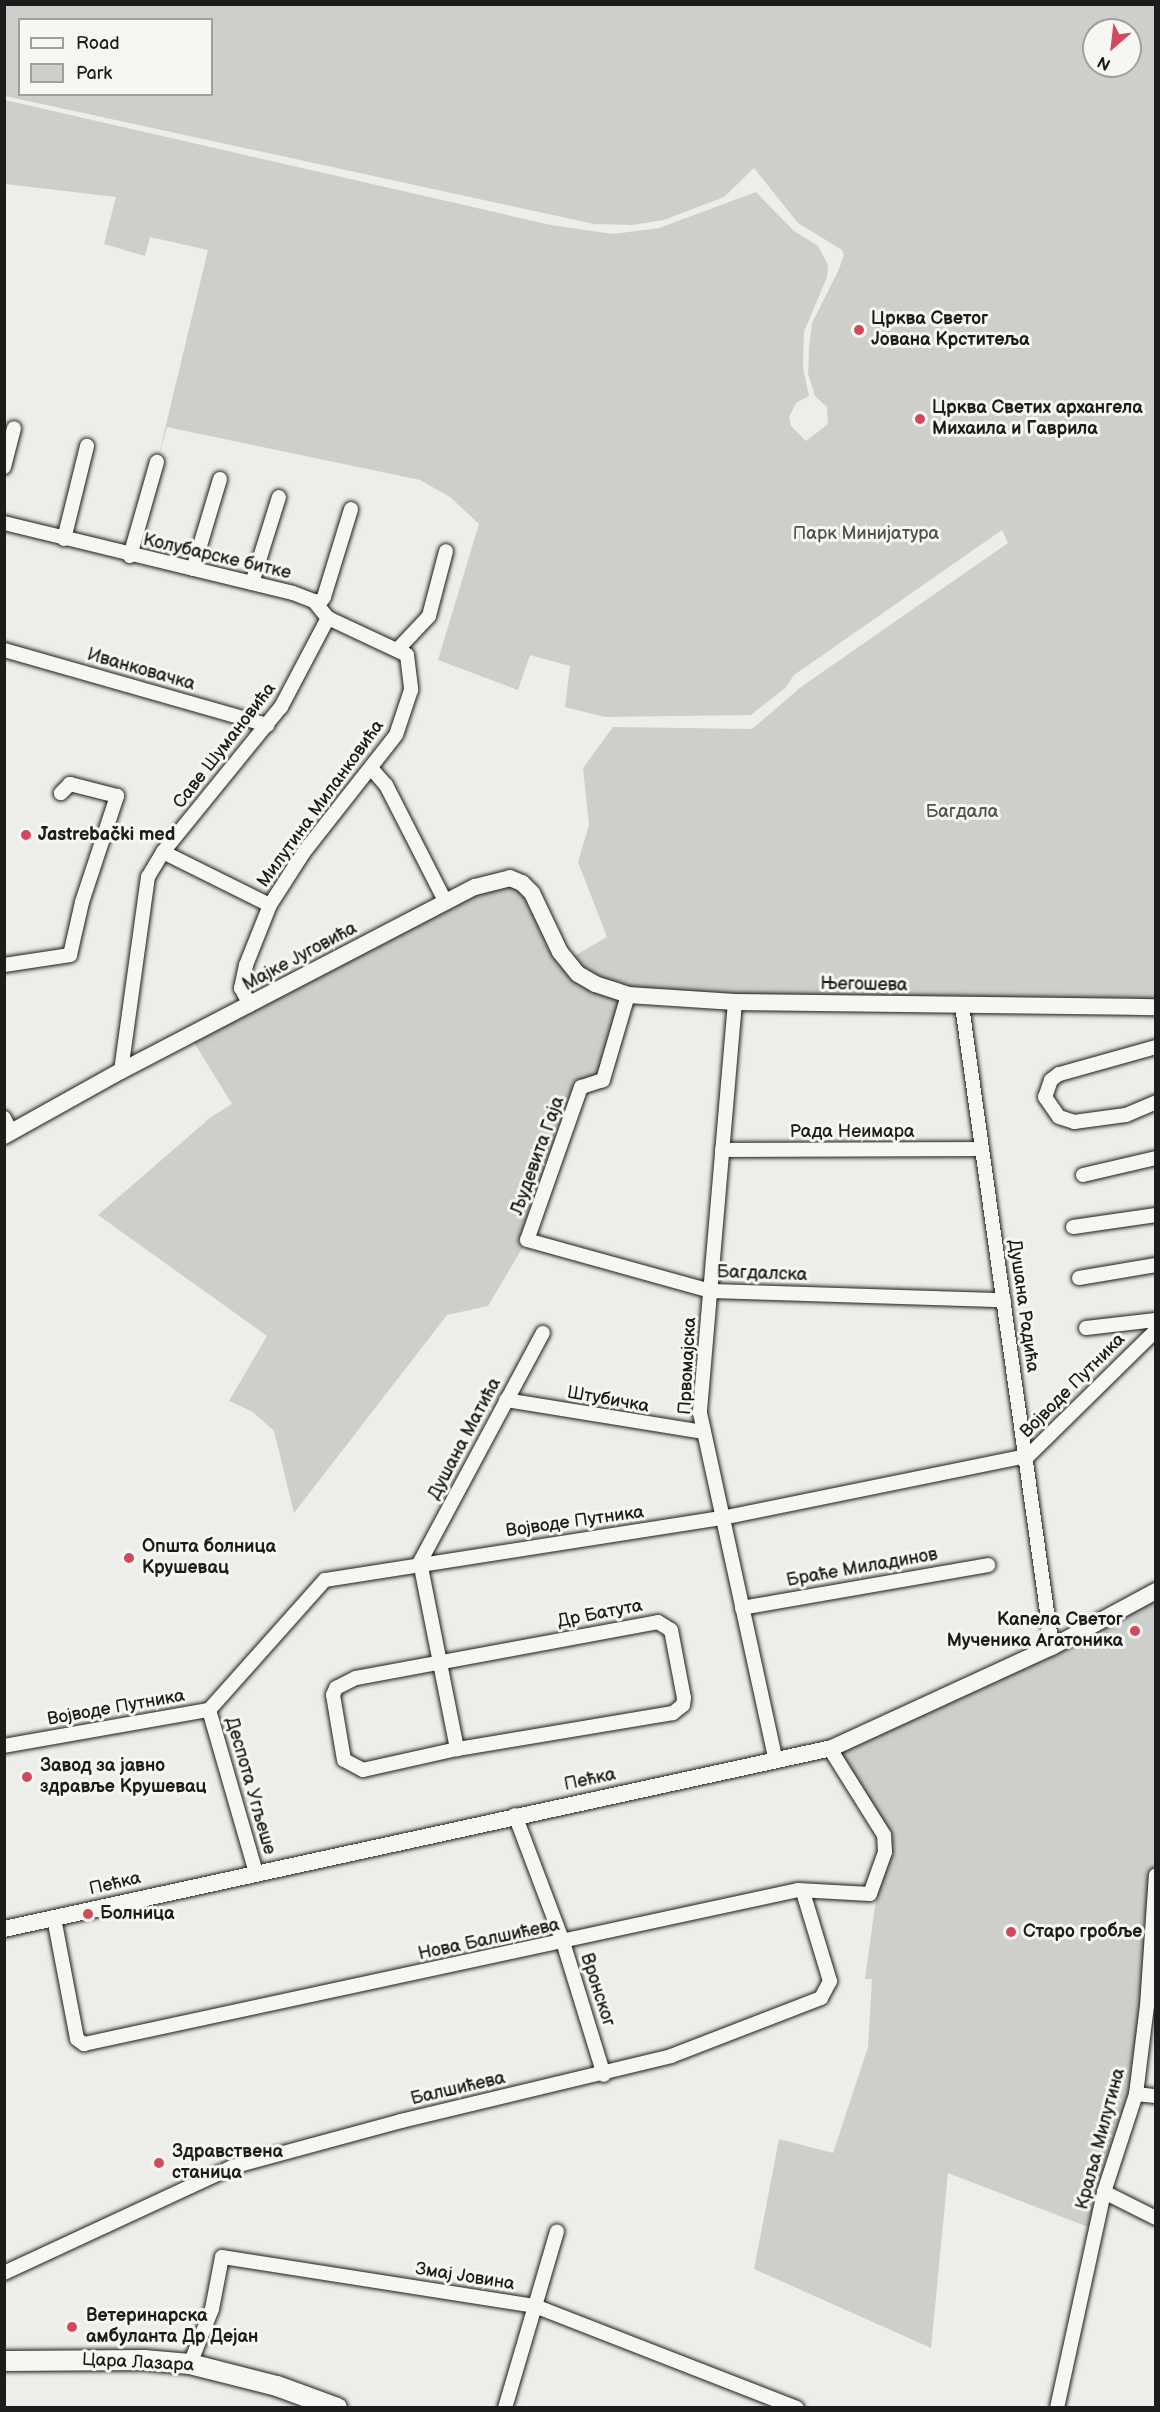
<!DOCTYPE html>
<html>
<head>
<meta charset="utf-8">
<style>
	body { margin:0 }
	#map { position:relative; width:1160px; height:2412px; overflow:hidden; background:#edede9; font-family:"Balsamiq Sans",sans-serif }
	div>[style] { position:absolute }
	.green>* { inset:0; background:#cececb }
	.roads { filter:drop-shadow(0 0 2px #1c1c1c) drop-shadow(0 0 2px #1c1c1c) }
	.minor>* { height:14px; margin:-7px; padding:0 7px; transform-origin:7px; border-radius:7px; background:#f6f6f2 }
	.tertiary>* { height:16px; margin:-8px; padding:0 8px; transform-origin:8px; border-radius:8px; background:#f6f6f2 }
	.secondary>* { height:20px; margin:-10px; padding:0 10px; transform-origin:10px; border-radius:10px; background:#f6f6f2 }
	.dots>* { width:16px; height:16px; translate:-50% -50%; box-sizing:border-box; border:3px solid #f6f6f2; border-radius:50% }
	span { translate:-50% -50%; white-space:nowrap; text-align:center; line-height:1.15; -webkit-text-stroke:6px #f6f6f2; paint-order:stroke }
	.poi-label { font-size:18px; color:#1c1c1c; font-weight:700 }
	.left { translate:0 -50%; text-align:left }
	.right { translate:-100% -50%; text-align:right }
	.park-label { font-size:18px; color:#515151 }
	.street-label { font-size:18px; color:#1c1c1c }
	.frame { position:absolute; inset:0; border:6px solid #1c1c1c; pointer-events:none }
	.legend { position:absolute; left:18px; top:18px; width:195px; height:78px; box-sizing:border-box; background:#f6f6f2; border:2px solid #9f9f9c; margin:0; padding:8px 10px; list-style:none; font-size:18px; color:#1c1c1c }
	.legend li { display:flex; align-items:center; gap:12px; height:30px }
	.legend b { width:30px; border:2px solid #9f9f9c }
	.north { position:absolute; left:1082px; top:18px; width:60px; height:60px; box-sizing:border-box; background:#f6f6f2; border:2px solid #9f9f9c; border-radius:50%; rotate:208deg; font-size:16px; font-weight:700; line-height:24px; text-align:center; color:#1c1c1c }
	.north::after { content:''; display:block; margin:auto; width:21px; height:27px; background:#d1495b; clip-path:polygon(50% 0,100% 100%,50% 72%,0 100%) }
</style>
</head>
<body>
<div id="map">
	<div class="green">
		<div style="clip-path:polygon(evenodd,4px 5px,1155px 5px,1155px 1007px,628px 995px,603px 1080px,581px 1087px,527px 1240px,488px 1306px,447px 1315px,294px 1513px,274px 1431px,253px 1412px,229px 1401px,267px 1336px,98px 1215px,211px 1117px,232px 1104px,190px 1036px,456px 898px,522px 883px,567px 960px,607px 937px,578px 862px,589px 825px,583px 768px,613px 727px,752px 729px,801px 687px,1008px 543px,1002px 530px,794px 675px,786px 687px,751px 715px,605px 717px,565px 707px,570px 666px,530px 655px,518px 690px,438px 660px,479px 524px,450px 497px,420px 480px,167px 427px,157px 462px,208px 250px,150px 237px,145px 256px,104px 244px,116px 197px,5px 184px,5px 100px,551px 225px,613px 234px,659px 228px,756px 192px,794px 231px,818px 246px,828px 265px,827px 277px,804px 332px,803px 368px,809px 396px,796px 403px,789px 417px,791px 426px,806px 441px,828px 424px,827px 407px,815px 396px,808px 374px,809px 348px,812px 323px,839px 269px,844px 255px,842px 250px,798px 223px,754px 168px,724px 197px,664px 220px,632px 225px,594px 224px,5px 96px,4px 5px,20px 20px,212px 20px,212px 94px,20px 94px,20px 20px,4px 5px,1094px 30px,1130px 30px,1130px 66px,1094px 66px,1094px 30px)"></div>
		<div style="clip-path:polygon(1155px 1589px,1156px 1875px,1136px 2094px,1096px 2230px,948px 2173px,931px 2348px,754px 2269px,779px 2139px,833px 2153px,868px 2047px,872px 1979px,865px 1979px,886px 1827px,832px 1748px)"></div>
	</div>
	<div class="roads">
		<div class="minor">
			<div style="left:4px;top:467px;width:40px;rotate:-75.6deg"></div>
			<div style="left:4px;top:523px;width:297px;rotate:13.6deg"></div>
			<div style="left:293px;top:593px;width:22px;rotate:21deg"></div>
			<div style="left:314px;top:601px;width:22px;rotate:51deg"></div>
			<div style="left:328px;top:618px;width:87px;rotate:25.1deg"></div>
			<div style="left:407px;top:655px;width:35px;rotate:83deg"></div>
			<div style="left:411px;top:690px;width:47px;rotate:108.4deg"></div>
			<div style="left:396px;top:735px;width:149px;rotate:128.2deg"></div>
			<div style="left:304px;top:852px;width:63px;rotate:122.7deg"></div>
			<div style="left:270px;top:905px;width:65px;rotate:111.8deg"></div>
			<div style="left:246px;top:965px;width:24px;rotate:102deg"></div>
			<div style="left:241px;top:988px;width:19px;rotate:62deg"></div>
			<div style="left:64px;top:539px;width:96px;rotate:-76.1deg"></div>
			<div style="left:130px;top:556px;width:98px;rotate:-74deg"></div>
			<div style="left:193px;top:569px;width:94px;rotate:-73.3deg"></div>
			<div style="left:252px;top:583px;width:90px;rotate:-72.6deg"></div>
			<div style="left:318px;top:605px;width:10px;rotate:-53deg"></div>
			<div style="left:324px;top:597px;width:92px;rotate:-72.9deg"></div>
			<div style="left:399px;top:648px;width:44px;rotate:-46.8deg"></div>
			<div style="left:429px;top:616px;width:67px;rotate:-75.3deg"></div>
			<div style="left:4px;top:650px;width:274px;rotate:15.9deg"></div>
			<div style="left:371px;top:768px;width:23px;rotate:49deg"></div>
			<div style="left:386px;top:785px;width:132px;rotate:63deg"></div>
			<div style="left:163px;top:852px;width:119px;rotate:26.4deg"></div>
			<div style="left:4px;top:965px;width:67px;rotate:-8.6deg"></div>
			<div style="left:70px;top:955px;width:54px;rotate:-77.2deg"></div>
			<div style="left:82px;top:902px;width:112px;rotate:-71.7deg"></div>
			<div style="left:117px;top:796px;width:49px;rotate:-165.7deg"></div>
			<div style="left:70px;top:784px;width:13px;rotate:135deg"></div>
			<div style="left:628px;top:995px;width:89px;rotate:106.4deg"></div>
			<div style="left:603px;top:1080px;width:23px;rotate:162deg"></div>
			<div style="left:581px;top:1087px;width:162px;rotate:109.4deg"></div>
			<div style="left:527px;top:1240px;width:191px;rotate:15.5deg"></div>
			<div style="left:711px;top:1291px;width:293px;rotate:1.8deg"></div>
			<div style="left:735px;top:1002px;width:412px;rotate:94.9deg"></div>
			<div style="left:700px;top:1413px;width:356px;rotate:77.7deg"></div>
			<div style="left:962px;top:1006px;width:647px;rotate:82.01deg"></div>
			<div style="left:1156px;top:1047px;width:101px;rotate:164.4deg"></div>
			<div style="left:1059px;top:1074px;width:10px;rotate:143deg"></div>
			<div style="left:1051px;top:1080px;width:18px;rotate:109deg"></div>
			<div style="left:1045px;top:1097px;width:24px;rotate:55deg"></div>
			<div style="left:1059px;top:1117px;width:16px;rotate:18deg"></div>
			<div style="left:1074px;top:1122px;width:52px;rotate:-7.7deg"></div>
			<div style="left:1126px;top:1115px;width:33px;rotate:-23deg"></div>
			<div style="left:121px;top:1071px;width:196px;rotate:-82.1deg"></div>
			<div style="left:148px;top:877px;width:29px;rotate:-59deg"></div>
			<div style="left:163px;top:852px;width:187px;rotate:-50.9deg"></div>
			<div style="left:281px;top:707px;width:101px;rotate:-62.2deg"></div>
			<div style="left:4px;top:1118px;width:16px;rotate:63deg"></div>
			<div style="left:722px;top:1150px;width:260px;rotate:-0.2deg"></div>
			<div style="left:1083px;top:1175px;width:75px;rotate:-13.1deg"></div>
			<div style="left:1073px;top:1227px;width:84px;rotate:-8.2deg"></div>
			<div style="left:1079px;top:1278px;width:78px;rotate:-9.6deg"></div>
			<div style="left:1086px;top:1328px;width:70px;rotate:-6.5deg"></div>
			<div style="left:506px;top:1400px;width:200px;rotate:9.2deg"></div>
			<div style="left:420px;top:1562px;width:260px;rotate:-61.8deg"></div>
			<div style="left:420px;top:1562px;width:191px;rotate:78.8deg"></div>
			<div style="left:742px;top:1608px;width:250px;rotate:-9.9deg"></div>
			<div style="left:658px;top:1622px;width:15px;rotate:32deg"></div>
			<div style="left:671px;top:1630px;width:69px;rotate:79.2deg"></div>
			<div style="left:684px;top:1698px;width:7px;rotate:98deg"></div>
			<div style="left:683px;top:1705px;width:13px;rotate:141deg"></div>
			<div style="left:673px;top:1713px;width:219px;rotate:170.5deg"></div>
			<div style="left:457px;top:1749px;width:96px;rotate:167.4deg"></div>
			<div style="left:363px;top:1770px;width:21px;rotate:-152deg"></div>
			<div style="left:344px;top:1760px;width:66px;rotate:-99.6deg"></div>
			<div style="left:333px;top:1695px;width:8px;rotate:-67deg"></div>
			<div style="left:336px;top:1688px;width:22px;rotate:-27deg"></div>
			<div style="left:356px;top:1678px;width:307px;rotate:-10.5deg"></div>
			<div style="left:209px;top:1710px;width:170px;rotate:73.9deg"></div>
			<div style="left:4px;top:1746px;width:208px;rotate:-10deg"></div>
			<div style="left:209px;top:1710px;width:174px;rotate:-48.3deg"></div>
			<div style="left:325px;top:1580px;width:402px;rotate:-8.9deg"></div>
			<div style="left:722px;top:1518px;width:312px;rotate:-11.5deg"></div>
			<div style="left:1028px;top:1456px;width:180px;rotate:-44.5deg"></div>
			<div style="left:515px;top:1815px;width:136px;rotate:69.3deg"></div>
			<div style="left:563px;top:1942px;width:139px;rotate:72.9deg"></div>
			<div style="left:54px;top:1918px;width:123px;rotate:79.2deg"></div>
			<div style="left:77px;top:2039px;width:9px;rotate:36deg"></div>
			<div style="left:84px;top:2044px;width:730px;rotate:-12.17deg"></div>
			<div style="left:798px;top:1890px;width:72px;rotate:3.2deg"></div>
			<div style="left:870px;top:1894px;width:45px;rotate:-70.3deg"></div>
			<div style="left:885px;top:1852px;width:17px;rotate:-93deg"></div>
			<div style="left:884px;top:1835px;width:102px;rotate:-122.1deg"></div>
			<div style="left:1136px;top:2094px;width:20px;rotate:6deg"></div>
			<div style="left:1104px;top:2192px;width:58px;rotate:26.6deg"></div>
			<div style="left:4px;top:2273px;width:251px;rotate:-24.9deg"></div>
			<div style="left:232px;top:2167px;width:175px;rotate:-15.2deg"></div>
			<div style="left:401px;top:2121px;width:278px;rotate:-13.5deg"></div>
			<div style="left:671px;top:2056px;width:161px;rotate:-21.1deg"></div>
			<div style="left:821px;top:1998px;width:19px;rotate:-62deg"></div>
			<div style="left:830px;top:1981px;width:93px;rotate:-106.9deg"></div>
			<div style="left:190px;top:2364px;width:59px;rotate:-68.2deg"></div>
			<div style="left:212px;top:2309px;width:53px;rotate:-79.1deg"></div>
			<div style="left:222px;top:2257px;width:317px;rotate:8.9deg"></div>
			<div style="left:535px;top:2306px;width:281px;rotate:21.3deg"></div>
			<div style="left:505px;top:2408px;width:184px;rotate:-73.6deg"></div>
			<div style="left:1057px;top:2408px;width:221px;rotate:-77.7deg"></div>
			<div style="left:1104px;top:2192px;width:103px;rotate:-71.9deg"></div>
			<div style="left:1136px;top:2094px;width:89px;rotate:-82.9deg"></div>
			<div style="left:1147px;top:2006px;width:131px;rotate:-86.1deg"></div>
		</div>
		<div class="tertiary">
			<div style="left:4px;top:1136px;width:134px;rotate:-29.1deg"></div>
			<div style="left:121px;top:1071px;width:399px;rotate:-27.5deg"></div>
			<div style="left:475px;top:887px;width:36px;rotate:-14deg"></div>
			<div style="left:510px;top:878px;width:13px;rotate:23deg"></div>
			<div style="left:522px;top:883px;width:14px;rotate:45deg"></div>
			<div style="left:532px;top:893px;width:65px;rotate:64.6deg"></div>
			<div style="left:560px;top:952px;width:28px;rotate:51deg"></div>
			<div style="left:578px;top:974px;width:20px;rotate:30deg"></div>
			<div style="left:595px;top:984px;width:35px;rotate:18deg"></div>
			<div style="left:628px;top:995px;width:107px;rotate:3.7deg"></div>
			<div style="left:735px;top:1002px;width:421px;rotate:0.7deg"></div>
			<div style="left:4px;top:1929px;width:848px;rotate:-12.33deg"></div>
			<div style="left:832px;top:1748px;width:242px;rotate:-24.7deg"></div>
			<div style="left:1052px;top:1647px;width:118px;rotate:-28.3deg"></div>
		</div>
		<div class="secondary">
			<div style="left:4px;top:2361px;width:140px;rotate:-0.4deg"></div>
			<div style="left:144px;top:2360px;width:46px;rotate:5deg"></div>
			<div style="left:190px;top:2364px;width:90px;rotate:14.2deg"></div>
			<div style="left:277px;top:2386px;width:64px;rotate:20.1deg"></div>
		</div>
	</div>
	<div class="dots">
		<div style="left:859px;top:330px;background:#d1495b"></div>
		<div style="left:920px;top:419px;background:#d1495b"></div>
		<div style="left:26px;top:835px;background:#d1495b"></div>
		<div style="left:129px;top:1558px;background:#d1495b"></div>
		<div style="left:1135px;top:1631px;background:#d1495b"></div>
		<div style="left:27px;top:1777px;background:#d1495b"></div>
		<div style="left:88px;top:1914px;background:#d1495b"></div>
		<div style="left:1011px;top:1932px;background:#d1495b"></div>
		<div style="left:159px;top:2163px;background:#d1495b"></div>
		<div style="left:72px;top:2327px;background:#d1495b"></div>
	</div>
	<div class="poi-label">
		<span class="left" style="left:871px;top:330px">Црква Светог<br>Јована Крститеља</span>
		<span class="left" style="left:932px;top:419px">Црква Светих архангела<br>Михаила и Гаврила</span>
		<span class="left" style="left:38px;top:835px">Jastrebački med</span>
		<span class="left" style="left:142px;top:1558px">Општа болница<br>Крушевац</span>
		<span class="right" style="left:1123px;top:1631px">Капела Светог<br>Мученика Агатоника</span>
		<span class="left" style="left:40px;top:1777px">Завод за јавно<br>здравље Крушевац</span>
		<span class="left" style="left:100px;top:1914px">Болница</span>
		<span class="left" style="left:1023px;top:1932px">Старо гробље</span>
		<span class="left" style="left:172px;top:2163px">Здравствена<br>станица</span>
		<span class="left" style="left:86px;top:2327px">Ветеринарска<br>амбуланта Др Дејан</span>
	</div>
	<div class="park-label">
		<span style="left:866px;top:534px">Парк Минијатура</span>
		<span style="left:962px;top:812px">Багдала</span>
	</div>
	<div class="street-label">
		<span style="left:217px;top:557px;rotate:13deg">Колубарске битке</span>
		<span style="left:141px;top:670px;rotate:16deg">Иванковачка</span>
		<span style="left:225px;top:746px;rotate:-52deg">Саве Шумановића</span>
		<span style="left:321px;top:804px;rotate:-54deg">Милутина Миланковића</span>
		<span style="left:300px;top:957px;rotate:-28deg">Мајке Југовића</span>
		<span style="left:864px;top:985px;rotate:1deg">Његошева</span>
		<span style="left:852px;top:1132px">Рада Неимара</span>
		<span style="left:538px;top:1156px;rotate:-70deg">Људевита Гаја</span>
		<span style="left:762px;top:1274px;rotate:2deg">Багдалска</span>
		<span style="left:1023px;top:1306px;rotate:82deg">Душана Радића</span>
		<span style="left:688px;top:1366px;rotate:-87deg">Првомајска</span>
		<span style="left:1073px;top:1386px;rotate:-45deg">Војводе Путника</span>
		<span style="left:608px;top:1400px;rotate:10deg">Штубичка</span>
		<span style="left:465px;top:1439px;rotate:-62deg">Душана Матића</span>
		<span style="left:575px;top:1522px;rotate:-8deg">Војводе Путника</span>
		<span style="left:862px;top:1568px;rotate:-10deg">Браће Миладинов</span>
		<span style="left:600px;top:1614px;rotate:-11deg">Др Батута</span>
		<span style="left:116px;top:1708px;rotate:-10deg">Војводе Путника</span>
		<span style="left:590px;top:1780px;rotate:-12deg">Пећка</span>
		<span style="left:250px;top:1786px;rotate:74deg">Деспота Угљеше</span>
		<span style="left:115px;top:1884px;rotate:-13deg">Пећка</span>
		<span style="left:489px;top:1940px;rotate:-12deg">Нова Балшићева</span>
		<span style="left:597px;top:1990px;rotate:72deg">Вронског</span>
		<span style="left:458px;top:2089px;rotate:-13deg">Балшићева</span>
		<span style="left:1101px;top:2139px;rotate:-75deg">Краља Милутина</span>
		<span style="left:465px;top:2277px;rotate:9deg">Змај Јовина</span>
		<span style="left:138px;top:2363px;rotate:3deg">Цара Лазара</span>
	</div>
	<div class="frame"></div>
	<ul class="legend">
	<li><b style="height:8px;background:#f6f6f2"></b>Road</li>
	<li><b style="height:16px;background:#cececb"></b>Park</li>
	</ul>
	<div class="north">N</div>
</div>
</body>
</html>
